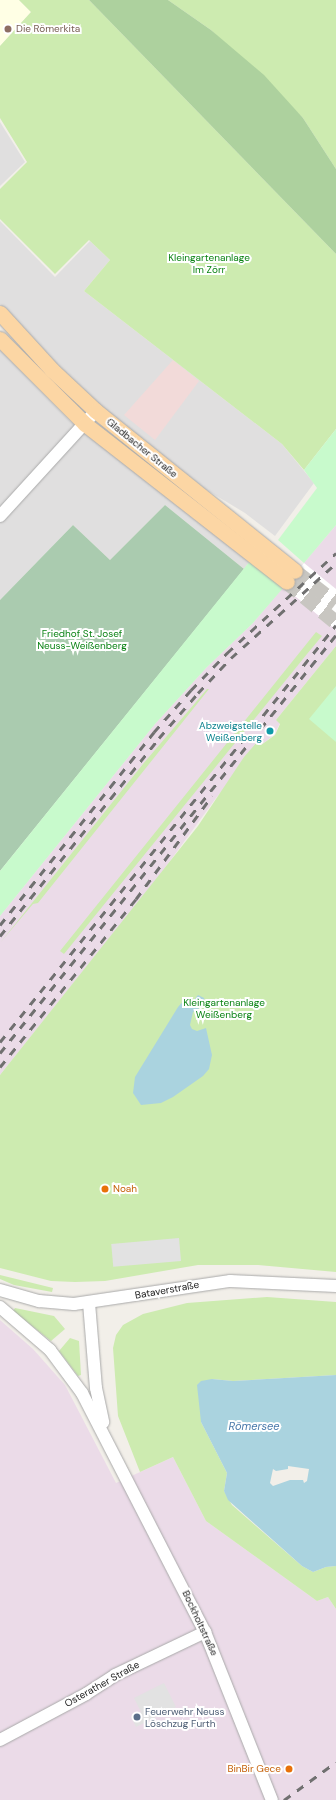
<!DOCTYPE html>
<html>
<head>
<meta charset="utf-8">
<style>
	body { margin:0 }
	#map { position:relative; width:336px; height:1800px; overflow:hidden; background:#f2efe9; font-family:"DM Sans",sans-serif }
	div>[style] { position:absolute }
	.residential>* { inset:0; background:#e0dfdf }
	.commercial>* { inset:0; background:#f2dad9 }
	.industrial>* { inset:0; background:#ebdbe8 }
	.education>* { inset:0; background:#ffffe5 }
	.grass>* { inset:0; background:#cdebb0 }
	.forest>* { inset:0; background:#add19e }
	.cemetery>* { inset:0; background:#aacbaf }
	.park>* { inset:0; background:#c8facc }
	.parking>* { inset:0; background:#e2e2e2; transform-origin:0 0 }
	.water>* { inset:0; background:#aad3df }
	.pier>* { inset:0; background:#fff }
	.major-tunnel>* { height:15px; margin-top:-7.5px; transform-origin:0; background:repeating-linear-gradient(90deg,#c8c6c1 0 15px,transparent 0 23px) }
	.roads { filter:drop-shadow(0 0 1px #a9a9a9) drop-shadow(0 0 1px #a9a9a9) }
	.minor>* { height:12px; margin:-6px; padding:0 6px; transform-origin:6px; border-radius:6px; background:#fff }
	.major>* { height:15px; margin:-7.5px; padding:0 7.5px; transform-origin:7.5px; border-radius:7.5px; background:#fcd6a4 }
	.rail>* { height:3px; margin-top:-1.5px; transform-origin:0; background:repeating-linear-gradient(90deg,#707070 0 8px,transparent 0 16px) }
	.dots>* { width:11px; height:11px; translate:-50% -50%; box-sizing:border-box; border:2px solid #fff; border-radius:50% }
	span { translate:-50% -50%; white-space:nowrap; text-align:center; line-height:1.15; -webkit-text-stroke:4px #fff; paint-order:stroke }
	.education-label { font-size:10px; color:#785e54 }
	.left { translate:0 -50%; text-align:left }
	.park-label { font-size:10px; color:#0c8416 }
	.street-label { font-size:10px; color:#222 }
	.culture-label { font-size:10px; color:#0d838f }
	.right { translate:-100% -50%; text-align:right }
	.food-label { font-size:10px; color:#c56008 }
	.service-label { font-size:10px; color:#4e5e75 }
	.water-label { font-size:11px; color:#4a7aab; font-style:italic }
</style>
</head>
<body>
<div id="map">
	<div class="residential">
		<div style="clip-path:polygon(0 122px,25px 162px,0 186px)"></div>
		<div style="clip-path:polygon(0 221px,55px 277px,90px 241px,110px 260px,84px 291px,282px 444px,314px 483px,275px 536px,245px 513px,205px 489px,87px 395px,14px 320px,0 304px)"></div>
		<div style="clip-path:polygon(0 350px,70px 421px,250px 561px,244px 569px,165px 505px,110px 560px,73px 525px,0 600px)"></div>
	</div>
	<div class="commercial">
		<div style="clip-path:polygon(173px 360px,199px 381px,155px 440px,124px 415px)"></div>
	</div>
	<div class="industrial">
		<div style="clip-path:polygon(336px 525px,336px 646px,276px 720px,280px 723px,274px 735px,261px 745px,216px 798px,159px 876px,0 1075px,0 916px,155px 724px,207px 667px,253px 623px)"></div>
		<div style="clip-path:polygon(0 1320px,33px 1349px,65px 1385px,116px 1483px,173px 1457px,206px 1521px,317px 1601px,328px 1597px,336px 1609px,336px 1800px,0 1800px)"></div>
	</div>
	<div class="education">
		<div style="clip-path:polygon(0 0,19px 0,31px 12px,0 46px)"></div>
	</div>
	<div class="grass">
		<div style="clip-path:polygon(19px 0,89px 0,336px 254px,336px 429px,304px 470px,282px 444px,84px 291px,110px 260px,89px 240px,55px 274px,0 219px,0 189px,27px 162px,0 118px,0 46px,31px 12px)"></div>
		<div style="clip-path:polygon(168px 0,336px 0,336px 169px,303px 118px,211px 30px)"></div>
		<div style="clip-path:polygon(316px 632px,322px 636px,307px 654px,64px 954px,60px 951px)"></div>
		<div style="clip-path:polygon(336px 646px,336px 1272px,258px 1265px,198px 1265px,105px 1281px,75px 1282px,51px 1281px,0 1268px,0 1075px,198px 826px,244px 757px,257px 742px,261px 745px,275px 735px,280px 724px,276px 720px)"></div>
		<div style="clip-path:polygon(207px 689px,209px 689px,38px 903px,33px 904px,0 943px,143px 764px)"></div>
		<div style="clip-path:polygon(0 1275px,53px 1288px,52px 1292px,14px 1285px,0 1279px)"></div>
		<div style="clip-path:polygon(267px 1297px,336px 1302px,336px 1375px,233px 1381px,212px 1379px,201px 1422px,227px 1473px,224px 1491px,232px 1505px,302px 1566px,313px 1572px,326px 1567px,336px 1566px,336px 1609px,328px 1597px,317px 1601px,206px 1521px,173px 1457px,140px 1472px,118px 1416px,113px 1348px,116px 1335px,123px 1325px,143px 1314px,187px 1303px)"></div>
		<div style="clip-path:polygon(15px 1308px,54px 1316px,65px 1329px,51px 1341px,13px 1311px)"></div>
		<div style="clip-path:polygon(70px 1338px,79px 1341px,81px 1375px,78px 1376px,59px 1351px)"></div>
	</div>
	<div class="forest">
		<div style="clip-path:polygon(89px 0,168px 0,211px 30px,264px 75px,303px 118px,336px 169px,336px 254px)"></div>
	</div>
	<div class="cemetery">
		<div style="clip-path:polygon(165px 505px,244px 569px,0 871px,0 600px,73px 525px,110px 560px)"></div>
	</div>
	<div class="park">
		<div style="clip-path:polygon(336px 429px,336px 525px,304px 563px,278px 540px,317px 488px,304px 470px)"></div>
		<div style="clip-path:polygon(250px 561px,284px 587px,253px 623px,207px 667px,155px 724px,0 916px,0 871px)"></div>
		<div style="clip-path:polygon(336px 686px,336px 742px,309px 719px)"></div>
	</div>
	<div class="parking">
		<div style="left:179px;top:1238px;width:23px;height:68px;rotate:85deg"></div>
		<div style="clip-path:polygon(164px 1683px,176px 1707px,136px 1727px,131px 1717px,141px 1712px,134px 1698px)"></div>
	</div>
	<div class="water">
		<div style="clip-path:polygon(198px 995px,204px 998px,206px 1004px,193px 1012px,190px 1025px,192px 1029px,197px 1031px,206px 1028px,212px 1055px,209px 1069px,203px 1076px,173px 1097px,161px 1103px,141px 1105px,133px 1093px,135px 1077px,178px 1007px,187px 997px,194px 1000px)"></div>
		<div style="clip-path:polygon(evenodd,336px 1375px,336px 1566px,326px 1567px,313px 1572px,302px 1566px,228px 1500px,224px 1491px,227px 1473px,201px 1422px,197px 1385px,201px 1381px,212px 1379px,233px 1381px,336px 1375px,288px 1466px,309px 1469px,307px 1481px,304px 1483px,303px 1480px,290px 1480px,273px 1486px,270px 1483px,273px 1469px,276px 1471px,288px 1469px,288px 1466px)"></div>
	</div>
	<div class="pier">
		<div style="clip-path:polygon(304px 563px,336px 589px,336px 630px,284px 587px)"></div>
	</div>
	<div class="major-tunnel">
		<div style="left:295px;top:571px;width:52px;rotate:38deg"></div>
		<div style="left:287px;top:582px;width:63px;rotate:39.2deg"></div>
	</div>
	<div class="roads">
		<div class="minor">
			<div style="left:0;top:516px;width:142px;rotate:-47.6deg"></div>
			<div style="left:0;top:1290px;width:41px;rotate:15.8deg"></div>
			<div style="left:39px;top:1301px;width:35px;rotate:5deg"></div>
			<div style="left:74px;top:1304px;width:158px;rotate:-8.4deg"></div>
			<div style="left:230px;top:1281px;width:106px;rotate:2.7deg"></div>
			<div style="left:89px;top:1303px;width:85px;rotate:85.3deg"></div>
			<div style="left:96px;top:1388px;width:35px;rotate:78deg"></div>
			<div style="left:0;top:1307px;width:66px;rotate:40.7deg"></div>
			<div style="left:50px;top:1350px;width:54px;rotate:53.3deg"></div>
			<div style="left:82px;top:1393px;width:269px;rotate:62.8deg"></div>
			<div style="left:205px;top:1632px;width:181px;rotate:68.3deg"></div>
			<div style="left:0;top:1740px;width:98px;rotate:-28.1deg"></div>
			<div style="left:86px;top:1694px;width:35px;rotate:-33deg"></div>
			<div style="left:115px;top:1675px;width:100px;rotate:-25.5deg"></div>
		</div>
		<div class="major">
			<div style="left:0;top:313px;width:77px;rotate:47.6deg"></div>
			<div style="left:52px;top:370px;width:60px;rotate:43deg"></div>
			<div style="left:96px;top:411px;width:255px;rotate:38.8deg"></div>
			<div style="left:0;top:339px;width:120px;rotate:45deg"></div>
			<div style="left:85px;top:424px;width:256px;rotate:38deg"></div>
		</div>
	</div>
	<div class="rail">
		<div style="left:253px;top:728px;width:132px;rotate:-51.1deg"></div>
		<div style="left:0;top:925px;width:247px;rotate:-51.4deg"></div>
		<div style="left:154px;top:732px;width:56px;rotate:-48.6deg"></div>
		<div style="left:191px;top:690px;width:52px;rotate:-45.8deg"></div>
		<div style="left:227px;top:653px;width:148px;rotate:-42.5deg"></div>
		<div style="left:0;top:936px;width:254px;rotate:-51.2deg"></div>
		<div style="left:159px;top:738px;width:60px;rotate:-49.1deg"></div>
		<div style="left:198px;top:693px;width:48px;rotate:-46.7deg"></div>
		<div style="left:231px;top:658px;width:142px;rotate:-42.1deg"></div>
		<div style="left:0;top:1042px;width:388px;rotate:-51.2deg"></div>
		<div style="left:0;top:1053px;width:536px;rotate:-51.21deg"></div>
		<div style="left:0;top:1067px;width:216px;rotate:-51deg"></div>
		<div style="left:136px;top:899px;width:128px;rotate:-53.6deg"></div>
		<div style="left:284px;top:1800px;width:64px;rotate:-36.2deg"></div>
	</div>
	<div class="dots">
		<div style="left:8px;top:29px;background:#8d6e63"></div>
		<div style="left:270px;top:731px;background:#0f9aa8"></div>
		<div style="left:105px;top:1189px;background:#e8710a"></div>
		<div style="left:137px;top:1717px;background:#5c6f8a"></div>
		<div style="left:289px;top:1769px;background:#e8710a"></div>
	</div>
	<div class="education-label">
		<span class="left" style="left:16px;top:29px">Die Römerkita</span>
	</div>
	<div class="park-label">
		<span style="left:209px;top:263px">Kleingartenanlage<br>Im Zörr</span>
		<span style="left:82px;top:639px">Friedhof St. Josef<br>Neuss-Weißenberg</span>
		<span style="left:224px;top:1008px">Kleingartenanlage<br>Weißenberg</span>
	</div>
	<div class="street-label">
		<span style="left:142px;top:448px;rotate:39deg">Gladbacher Straße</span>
		<span style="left:167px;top:1290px;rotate:-10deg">Bataverstraße</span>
		<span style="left:200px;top:1623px;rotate:65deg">Bockholtstraße</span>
		<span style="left:102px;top:1684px;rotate:-29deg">Osterather Straße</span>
	</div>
	<div class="culture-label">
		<span class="right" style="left:262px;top:731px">Abzweigstelle<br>Weißenberg</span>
	</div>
	<div class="food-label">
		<span class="left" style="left:113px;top:1189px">Noah</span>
		<span class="right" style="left:281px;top:1769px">BinBir Gece</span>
	</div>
	<div class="service-label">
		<span class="left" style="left:145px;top:1717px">Feuerwehr Neuss<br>Löschzug Furth</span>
	</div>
	<div class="water-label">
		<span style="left:254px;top:1426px">Römersee</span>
	</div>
</div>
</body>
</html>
